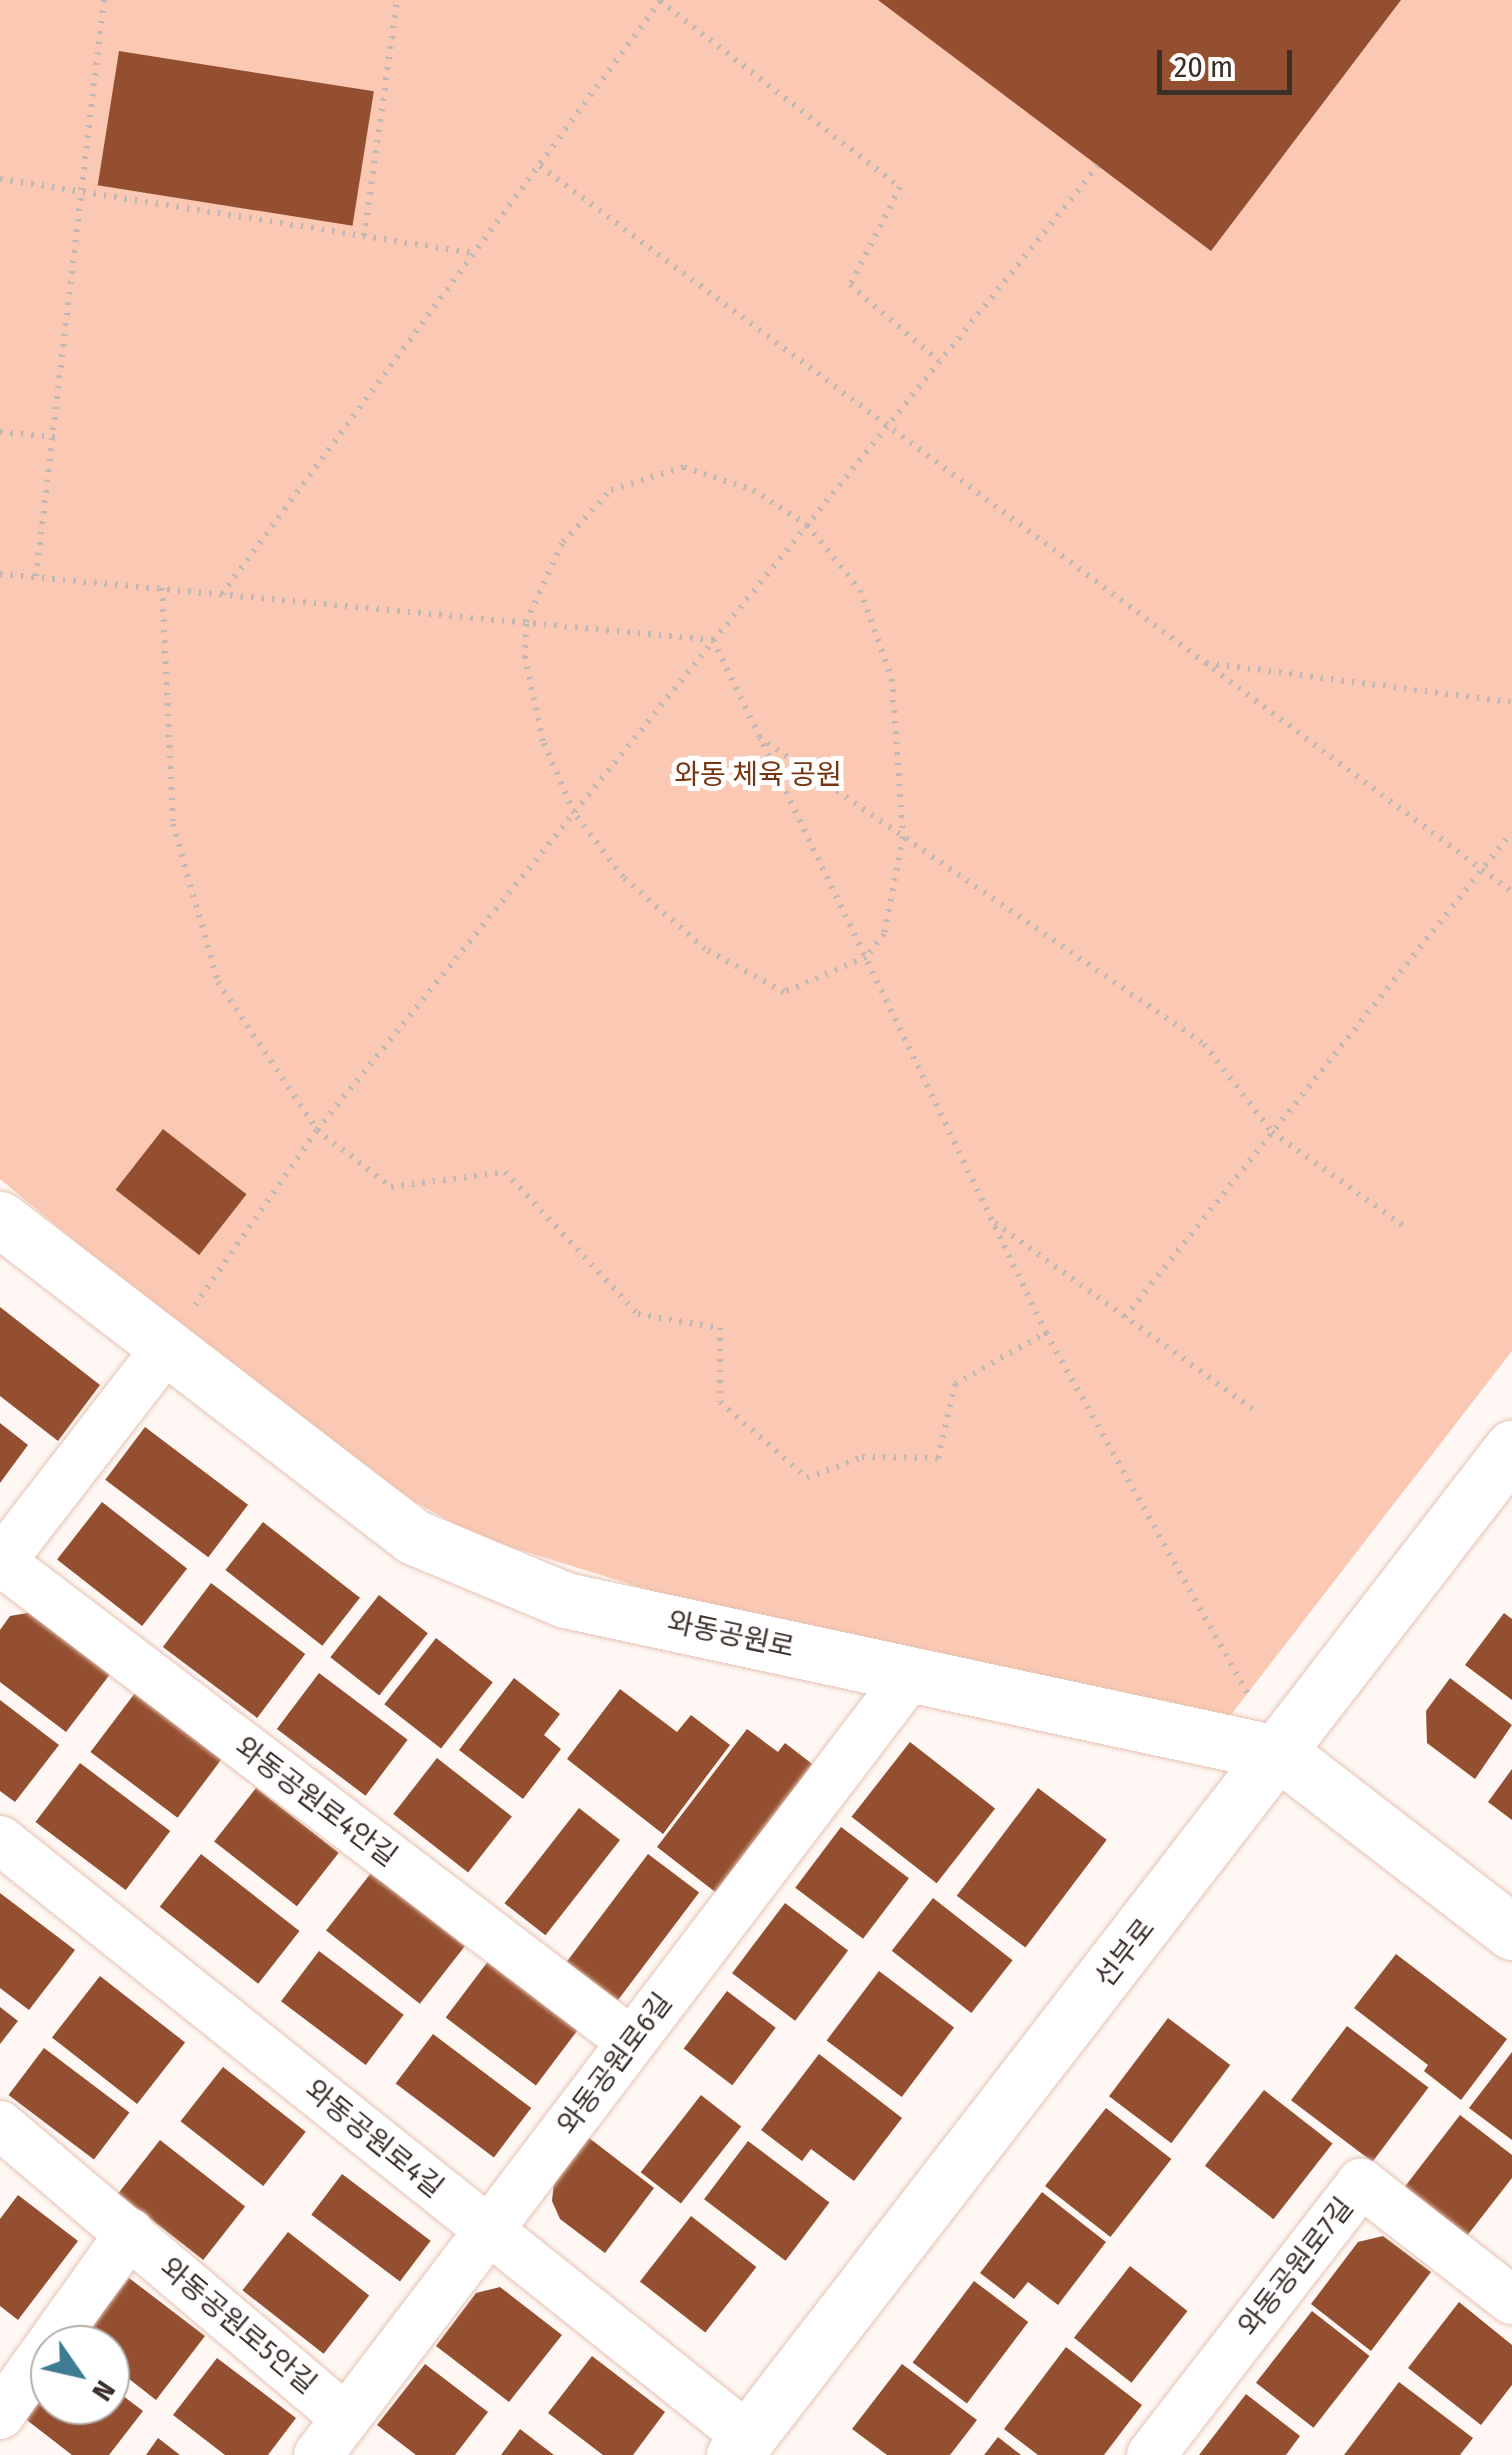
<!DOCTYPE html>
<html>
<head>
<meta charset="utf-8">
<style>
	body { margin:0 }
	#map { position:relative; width:1512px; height:2455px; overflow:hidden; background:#fef7f3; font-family:"Fira Sans Condensed","Noto Sans KR",sans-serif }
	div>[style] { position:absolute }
	.green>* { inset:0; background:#fbc9b3 }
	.building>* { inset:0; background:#934f30; transform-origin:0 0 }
	.path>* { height:6px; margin-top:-3px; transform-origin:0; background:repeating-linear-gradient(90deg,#c1b8b3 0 2.5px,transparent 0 10.5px) }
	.roads { filter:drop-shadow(0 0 2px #e6c2b3) drop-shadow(0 0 2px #e6c2b3) }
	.street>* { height:48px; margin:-24px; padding:0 24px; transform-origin:24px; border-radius:24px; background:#fff }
	.secondary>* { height:55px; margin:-27.5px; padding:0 27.5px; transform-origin:27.5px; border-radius:27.5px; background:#fff }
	span { translate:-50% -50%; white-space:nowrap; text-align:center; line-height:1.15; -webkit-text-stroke:10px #fff; paint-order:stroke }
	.park-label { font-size:28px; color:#773411 }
	.street-label { font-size:28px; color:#3d2f29 }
	.north { position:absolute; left:30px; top:2325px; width:100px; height:100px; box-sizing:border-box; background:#fff; border:2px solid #b1aca9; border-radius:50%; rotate:124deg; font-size:28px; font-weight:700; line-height:40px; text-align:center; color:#3d2f29 }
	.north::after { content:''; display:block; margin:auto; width:35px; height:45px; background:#3d7c91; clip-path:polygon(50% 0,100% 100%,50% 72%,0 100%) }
	.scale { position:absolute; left:1157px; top:50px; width:135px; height:45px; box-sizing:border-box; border:5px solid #3d2f29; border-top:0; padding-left:12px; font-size:30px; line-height:35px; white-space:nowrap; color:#3d2f29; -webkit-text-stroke:8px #fff; paint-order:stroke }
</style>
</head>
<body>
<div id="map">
	<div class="green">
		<div style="clip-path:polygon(0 0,1512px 0,1512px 1351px,1196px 1760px,475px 1536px,331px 1453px,0 1179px)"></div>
	</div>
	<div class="building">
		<div style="clip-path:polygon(878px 0,1401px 0,1211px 251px)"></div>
		<div style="left:119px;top:51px;width:258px;height:136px;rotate:9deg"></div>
		<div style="left:163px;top:1129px;width:106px;height:77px;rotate:38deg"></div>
		<div style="clip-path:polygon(0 1307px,100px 1385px,58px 1441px,0 1396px)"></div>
		<div style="clip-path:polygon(0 1423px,28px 1445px,0 1483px)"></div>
		<div style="left:145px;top:1427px;width:129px;height:66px;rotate:37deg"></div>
		<div style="left:102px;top:1502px;width:108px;height:73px;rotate:38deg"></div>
		<div style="left:263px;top:1522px;width:123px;height:61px;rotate:38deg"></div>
		<div style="left:211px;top:1583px;width:118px;height:80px;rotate:37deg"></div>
		<div style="left:379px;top:1595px;width:62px;height:79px;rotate:38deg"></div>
		<div style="clip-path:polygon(39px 1611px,114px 1669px,66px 1732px,0 1682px,0 1630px,10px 1616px)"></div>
		<div style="clip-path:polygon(1504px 1613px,1512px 1619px,1512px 1700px,1465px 1665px)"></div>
		<div style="left:436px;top:1638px;width:72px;height:84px;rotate:38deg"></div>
		<div style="left:319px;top:1673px;width:111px;height:70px;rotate:37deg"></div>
		<div style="clip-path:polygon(514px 1678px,560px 1714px,544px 1735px,561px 1749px,523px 1799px,459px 1750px)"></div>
		<div style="clip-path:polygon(1450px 1678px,1512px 1725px,1475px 1779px,1427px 1743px,1426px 1711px)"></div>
		<div style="clip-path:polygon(620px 1689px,677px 1732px,691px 1715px,730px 1745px,663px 1834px,567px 1759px)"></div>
		<div style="left:135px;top:1693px;width:109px;height:74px;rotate:37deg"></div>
		<div style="clip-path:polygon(0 1700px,59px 1745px,15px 1802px,0 1791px)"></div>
		<div style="clip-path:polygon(747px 1729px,778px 1752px,785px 1743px,829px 1777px,732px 1905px,657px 1847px)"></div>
		<div style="left:910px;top:1742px;width:108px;height:95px;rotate:38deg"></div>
		<div style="left:437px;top:1758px;width:95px;height:71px;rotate:38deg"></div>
		<div style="left:80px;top:1763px;width:113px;height:74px;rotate:37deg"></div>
		<div style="clip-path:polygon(1512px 1769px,1512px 1820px,1488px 1802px)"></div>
		<div style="left:256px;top:1788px;width:105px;height:68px;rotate:38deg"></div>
		<div style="left:1038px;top:1788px;width:86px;height:135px;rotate:37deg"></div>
		<div style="left:579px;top:1808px;width:52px;height:121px;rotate:38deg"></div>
		<div style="left:841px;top:1827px;width:85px;height:76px;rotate:37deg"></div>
		<div style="left:201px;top:1854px;width:125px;height:67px;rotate:38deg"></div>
		<div style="left:648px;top:1854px;width:64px;height:135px;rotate:37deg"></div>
		<div style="left:371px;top:1873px;width:119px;height:73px;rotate:38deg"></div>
		<div style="clip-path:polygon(0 1893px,75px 1950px,29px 2010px,0 1988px)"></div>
		<div style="left:933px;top:1898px;width:101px;height:67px;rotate:38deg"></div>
		<div style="left:785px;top:1903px;width:79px;height:88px;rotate:37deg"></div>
		<div style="left:319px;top:1951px;width:106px;height:63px;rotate:37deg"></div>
		<div style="clip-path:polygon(1396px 1954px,1507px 2039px,1461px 2100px,1424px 2071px,1428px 2065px,1354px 2008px)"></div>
		<div style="left:489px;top:1960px;width:113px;height:72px;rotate:37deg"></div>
		<div style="left:879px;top:1971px;width:94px;height:87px;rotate:37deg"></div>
		<div style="left:100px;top:1976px;width:108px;height:78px;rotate:38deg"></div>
		<div style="left:727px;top:1991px;width:61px;height:72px;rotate:37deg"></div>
		<div style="clip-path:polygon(0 2007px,18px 2021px,0 2044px)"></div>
		<div style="left:1168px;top:2018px;width:78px;height:98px;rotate:37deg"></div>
		<div style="left:1347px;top:2026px;width:102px;height:93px;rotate:37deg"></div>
		<div style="left:433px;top:2034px;width:123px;height:62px;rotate:37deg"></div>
		<div style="left:44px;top:2048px;width:107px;height:59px;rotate:37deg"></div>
		<div style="clip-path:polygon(1512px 2052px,1512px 2140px,1469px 2108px)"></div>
		<div style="clip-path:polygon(819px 2054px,902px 2118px,854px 2181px,811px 2149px,802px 2161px,761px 2130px)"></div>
		<div style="left:223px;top:2067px;width:105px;height:69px;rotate:38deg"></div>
		<div style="left:1264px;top:2090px;width:87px;height:96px;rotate:38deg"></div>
		<div style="left:701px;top:2095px;width:51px;height:98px;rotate:38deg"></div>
		<div style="left:1106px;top:2108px;width:83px;height:99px;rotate:38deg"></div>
		<div style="clip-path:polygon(1460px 2115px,1512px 2155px,1512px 2178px,1463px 2241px,1400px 2193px)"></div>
		<div style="clip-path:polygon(584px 2134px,654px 2188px,605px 2253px,560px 2219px,552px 2201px,555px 2172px)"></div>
		<div style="left:160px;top:2140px;width:108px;height:68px;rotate:38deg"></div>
		<div style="left:748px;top:2141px;width:102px;height:73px;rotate:37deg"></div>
		<div style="left:342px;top:2174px;width:111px;height:51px;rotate:37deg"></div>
		<div style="clip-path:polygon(1042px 2192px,1106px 2242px,1058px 2305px,1028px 2282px,1014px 2299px,980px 2273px)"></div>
		<div style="clip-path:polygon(18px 2195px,78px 2241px,18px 2320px,0 2306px,0 2219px)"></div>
		<div style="left:691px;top:2216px;width:83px;height:83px;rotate:38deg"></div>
		<div style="left:288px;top:2232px;width:103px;height:74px;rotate:38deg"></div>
		<div style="clip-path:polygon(1383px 2236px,1431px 2272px,1371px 2351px,1311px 2304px,1358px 2242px)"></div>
		<div style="left:1130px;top:2266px;width:73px;height:91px;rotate:38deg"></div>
		<div style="clip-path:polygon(129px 2278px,205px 2336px,156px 2400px,110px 2364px,110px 2345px,80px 2341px)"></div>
		<div style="left:974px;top:2281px;width:68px;height:102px;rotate:37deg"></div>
		<div style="clip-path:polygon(500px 2287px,562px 2335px,509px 2402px,436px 2346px,476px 2293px)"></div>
		<div style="clip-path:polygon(1459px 2302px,1512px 2345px,1512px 2385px,1481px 2425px,1408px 2368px)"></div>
		<div style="left:1312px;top:2311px;width:73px;height:91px;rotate:38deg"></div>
		<div style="clip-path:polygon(1066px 2347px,1142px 2405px,1104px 2455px,1038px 2455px,1004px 2429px)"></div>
		<div style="clip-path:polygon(592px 2356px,665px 2412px,633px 2455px,603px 2455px,548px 2413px)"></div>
		<div style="clip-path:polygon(217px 2358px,296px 2418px,268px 2455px,225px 2455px,173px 2415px)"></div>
		<div style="clip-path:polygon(425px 2364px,488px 2412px,455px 2455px,416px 2455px,377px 2425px)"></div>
		<div style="clip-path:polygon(902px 2364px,977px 2420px,950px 2455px,887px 2455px,852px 2429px)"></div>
		<div style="clip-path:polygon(50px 2374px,50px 2405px,110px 2405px,110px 2386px,143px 2411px,109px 2455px,72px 2455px,19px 2414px)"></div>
		<div style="clip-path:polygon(1399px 2382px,1473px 2438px,1460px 2455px,1344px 2455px)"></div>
		<div style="clip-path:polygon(1246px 2394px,1300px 2436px,1286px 2455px,1199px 2455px)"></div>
		<div style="clip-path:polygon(520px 2429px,554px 2455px,501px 2455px)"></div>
		<div style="clip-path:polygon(998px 2437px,1021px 2455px,984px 2455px)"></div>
		<div style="clip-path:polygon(158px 2438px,180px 2455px,146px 2455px)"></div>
	</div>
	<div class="path">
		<div style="left:660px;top:1px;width:304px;rotate:37.8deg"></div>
		<div style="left:900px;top:187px;width:110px;rotate:117deg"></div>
		<div style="left:850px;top:285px;width:117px;rotate:40.5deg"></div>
		<div style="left:540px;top:166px;width:1213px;rotate:36.76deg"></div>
		<div style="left:0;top:179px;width:481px;rotate:8.9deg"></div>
		<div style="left:364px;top:236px;width:238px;rotate:-82deg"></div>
		<div style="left:0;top:432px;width:55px;rotate:5.2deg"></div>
		<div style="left:684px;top:467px;width:73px;rotate:18.4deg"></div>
		<div style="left:753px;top:490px;width:64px;rotate:32.9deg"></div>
		<div style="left:807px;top:525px;width:84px;rotate:50.8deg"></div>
		<div style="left:860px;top:590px;width:95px;rotate:70.2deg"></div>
		<div style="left:892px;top:679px;width:158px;rotate:86deg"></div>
		<div style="left:903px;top:837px;width:99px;rotate:101.1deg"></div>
		<div style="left:884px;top:934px;width:29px;rotate:128deg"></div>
		<div style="left:866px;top:957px;width:89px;rotate:156.9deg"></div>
		<div style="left:784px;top:992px;width:90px;rotate:-151.4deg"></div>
		<div style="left:705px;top:949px;width:109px;rotate:-138.7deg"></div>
		<div style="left:623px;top:877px;width:81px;rotate:-127.4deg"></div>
		<div style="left:574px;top:813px;width:78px;rotate:-113.3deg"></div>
		<div style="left:543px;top:741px;width:85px;rotate:-102.2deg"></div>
		<div style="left:525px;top:658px;width:36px;rotate:-88deg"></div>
		<div style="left:526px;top:622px;width:88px;rotate:-65.2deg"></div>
		<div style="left:563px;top:542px;width:71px;rotate:-47.3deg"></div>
		<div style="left:611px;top:490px;width:77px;rotate:-17.5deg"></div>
		<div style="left:0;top:574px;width:716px;rotate:5.29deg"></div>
		<div style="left:713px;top:640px;width:769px;rotate:64.33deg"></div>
		<div style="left:1046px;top:1333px;width:416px;rotate:60.8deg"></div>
		<div style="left:36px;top:576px;width:580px;rotate:-83.27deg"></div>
		<div style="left:162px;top:588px;width:236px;rotate:87.3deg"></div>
		<div style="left:173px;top:824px;width:164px;rotate:74.1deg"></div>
		<div style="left:218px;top:982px;width:178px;rotate:56.2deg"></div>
		<div style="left:317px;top:1130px;width:93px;rotate:37.6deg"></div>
		<div style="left:391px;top:1187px;width:115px;rotate:-7.5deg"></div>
		<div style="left:505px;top:1172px;width:195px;rotate:46.9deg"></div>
		<div style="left:638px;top:1314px;width:83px;rotate:9.7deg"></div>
		<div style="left:720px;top:1328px;width:74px;rotate:90deg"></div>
		<div style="left:720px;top:1402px;width:116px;rotate:41.1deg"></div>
		<div style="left:807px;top:1478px;width:59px;rotate:-20.9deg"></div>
		<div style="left:862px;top:1457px;width:76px;rotate:0.8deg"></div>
		<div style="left:938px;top:1458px;width:76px;rotate:-77.1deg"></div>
		<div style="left:955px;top:1384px;width:104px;rotate:-29.3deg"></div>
		<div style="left:222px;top:594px;width:739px;rotate:-53.53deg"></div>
		<div style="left:1206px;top:663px;width:308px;rotate:7.3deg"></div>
		<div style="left:759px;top:737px;width:541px;rotate:34.6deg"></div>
		<div style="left:1204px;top:1044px;width:111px;rotate:52.3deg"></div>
		<div style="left:1272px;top:1132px;width:162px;rotate:35.5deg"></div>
		<div style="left:995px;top:1223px;width:324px;rotate:35.8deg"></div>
		<div style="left:195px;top:1305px;width:213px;rotate:-55.1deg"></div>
		<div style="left:317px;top:1130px;width:1241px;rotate:-50.99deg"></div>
		<div style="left:1125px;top:1317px;width:620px;rotate:-51.41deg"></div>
	</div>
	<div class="roads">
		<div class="street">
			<div style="left:0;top:1561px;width:794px;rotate:37.27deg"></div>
			<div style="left:0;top:1563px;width:272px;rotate:-52.3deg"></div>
			<div style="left:0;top:1840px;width:957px;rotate:38.59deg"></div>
			<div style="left:0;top:2125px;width:453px;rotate:40.3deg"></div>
			<div style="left:0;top:2415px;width:224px;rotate:-54.5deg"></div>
			<div style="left:318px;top:2455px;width:982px;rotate:-52.78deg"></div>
			<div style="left:1151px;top:2455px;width:344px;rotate:-52.3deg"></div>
			<div style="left:1361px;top:2183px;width:191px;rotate:37.8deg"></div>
		</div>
		<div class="secondary">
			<div style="left:0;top:1219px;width:522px;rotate:37.53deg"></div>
			<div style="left:414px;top:1537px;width:164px;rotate:22.6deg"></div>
			<div style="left:565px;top:1600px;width:732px;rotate:12.14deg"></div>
			<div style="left:1281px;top:1754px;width:292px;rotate:37.6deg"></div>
			<div style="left:734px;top:2455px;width:1273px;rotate:-52.31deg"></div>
		</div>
	</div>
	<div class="park-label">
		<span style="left:758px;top:775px">와동 체육 공원</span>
	</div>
	<div class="street-label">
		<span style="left:731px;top:1635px;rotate:12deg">와동공원로</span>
		<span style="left:316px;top:1802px;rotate:37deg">와동공원로4안길</span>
		<span style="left:1125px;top:1953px;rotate:-52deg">선부로</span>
		<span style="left:615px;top:2064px;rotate:-53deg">와동공원로6길</span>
		<span style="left:374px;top:2139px;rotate:39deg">와동공원로4길</span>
		<span style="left:1296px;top:2267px;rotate:-52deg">와동공원로7길</span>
		<span style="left:238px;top:2326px;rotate:40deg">와동공원로5안길</span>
	</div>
	<div class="north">N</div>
	<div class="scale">20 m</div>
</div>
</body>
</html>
